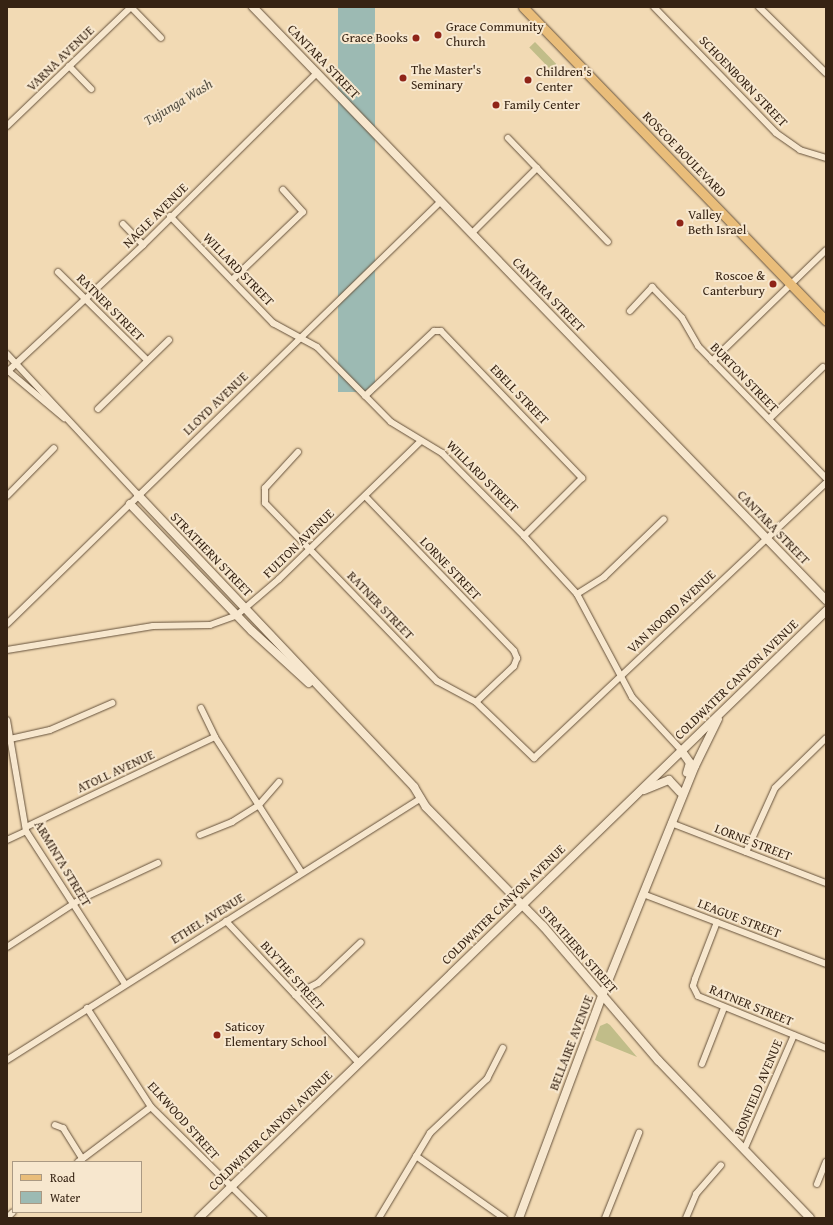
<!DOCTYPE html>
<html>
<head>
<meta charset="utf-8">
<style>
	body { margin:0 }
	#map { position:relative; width:833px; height:1225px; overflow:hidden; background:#f2dab4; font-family:"Gentium Book Plus",serif }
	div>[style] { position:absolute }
	.green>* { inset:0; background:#c1bd89; transform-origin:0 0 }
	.water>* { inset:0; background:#9cbab3; transform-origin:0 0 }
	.roads { filter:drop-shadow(0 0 1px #65513b) drop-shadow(0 0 1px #65513b) }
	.street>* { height:6px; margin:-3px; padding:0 3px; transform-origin:3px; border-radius:3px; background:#f7e7ce }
	.secondary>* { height:8px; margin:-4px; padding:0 4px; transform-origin:4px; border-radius:4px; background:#f7e7ce }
	.primary>* { height:9px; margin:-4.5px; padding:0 4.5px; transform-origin:4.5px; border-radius:4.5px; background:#e9bd7a }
	.dots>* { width:11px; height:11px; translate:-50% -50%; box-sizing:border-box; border:2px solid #f7e7ce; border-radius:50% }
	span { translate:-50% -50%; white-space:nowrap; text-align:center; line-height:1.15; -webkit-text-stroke:4px #f7e7ce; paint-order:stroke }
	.poi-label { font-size:13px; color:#362313 }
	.left { translate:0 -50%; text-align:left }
	.right { translate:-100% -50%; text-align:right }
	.street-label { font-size:13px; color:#362313 }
	.water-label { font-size:14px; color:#555043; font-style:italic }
	.frame { position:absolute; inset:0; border:8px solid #362313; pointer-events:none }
	.legend { position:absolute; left:12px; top:1161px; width:130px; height:52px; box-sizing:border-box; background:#f7e7ce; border:1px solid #aa9983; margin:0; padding:5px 7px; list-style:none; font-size:12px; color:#362313 }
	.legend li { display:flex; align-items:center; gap:8px; height:20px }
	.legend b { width:20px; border:1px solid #aa9983 }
</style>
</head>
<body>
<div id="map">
	<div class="green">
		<div style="left:535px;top:42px;width:32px;height:8px;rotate:46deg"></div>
		<div style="clip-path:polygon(607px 1023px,610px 1025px,637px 1057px,595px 1040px,600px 1026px)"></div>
	</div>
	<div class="water">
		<div style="left:338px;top:7px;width:37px;height:385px"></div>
	</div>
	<div class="roads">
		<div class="street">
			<div style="left:131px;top:7px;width:43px;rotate:45.9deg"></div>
			<div style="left:654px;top:7px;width:175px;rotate:45.9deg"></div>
			<div style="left:776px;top:133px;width:29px;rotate:35deg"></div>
			<div style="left:800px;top:150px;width:27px;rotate:17deg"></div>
			<div style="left:759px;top:7px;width:94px;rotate:44.6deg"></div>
			<div style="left:69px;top:66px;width:32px;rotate:46deg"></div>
			<div style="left:7px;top:126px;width:172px;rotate:-43.8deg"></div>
			<div style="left:508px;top:138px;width:144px;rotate:46.1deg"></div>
			<div style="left:170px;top:216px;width:149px;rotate:46.1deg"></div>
			<div style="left:273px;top:323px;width:50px;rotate:28.6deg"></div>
			<div style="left:317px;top:347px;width:105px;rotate:45.4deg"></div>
			<div style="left:391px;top:422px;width:60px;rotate:31.3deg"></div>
			<div style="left:442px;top:453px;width:117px;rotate:45.3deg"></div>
			<div style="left:524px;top:536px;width:79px;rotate:47.6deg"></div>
			<div style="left:577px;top:594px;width:117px;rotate:61.9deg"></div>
			<div style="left:632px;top:697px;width:72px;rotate:47.2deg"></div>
			<div style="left:123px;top:224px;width:29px;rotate:46deg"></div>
			<div style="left:472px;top:233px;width:92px;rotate:-45deg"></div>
			<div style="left:58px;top:272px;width:125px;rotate:44.7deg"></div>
			<div style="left:232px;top:280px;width:98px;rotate:-43.8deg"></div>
			<div style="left:303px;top:212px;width:30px;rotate:-132deg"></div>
			<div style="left:630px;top:311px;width:33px;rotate:-47deg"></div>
			<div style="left:652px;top:287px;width:43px;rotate:45.9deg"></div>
			<div style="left:682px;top:318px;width:32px;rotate:60deg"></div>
			<div style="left:698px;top:346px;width:184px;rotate:45.9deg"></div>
			<div style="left:7px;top:354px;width:192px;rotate:47.1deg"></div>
			<div style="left:712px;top:361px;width:159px;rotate:-44.2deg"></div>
			<div style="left:7px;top:370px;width:75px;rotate:40.1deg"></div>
			<div style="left:7px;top:372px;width:186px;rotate:-43deg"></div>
			<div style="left:143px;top:245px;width:245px;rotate:-44.7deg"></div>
			<div style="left:365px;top:396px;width:95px;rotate:-43.3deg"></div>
			<div style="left:434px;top:331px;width:7px"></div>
			<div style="left:441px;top:331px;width:204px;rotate:46.2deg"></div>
			<div style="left:582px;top:478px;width:82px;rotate:135deg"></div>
			<div style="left:98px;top:409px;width:99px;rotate:-44.2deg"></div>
			<div style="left:769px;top:419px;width:75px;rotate:-43.9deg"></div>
			<div style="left:298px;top:452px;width:49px;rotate:132.5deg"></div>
			<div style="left:265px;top:488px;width:15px;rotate:90deg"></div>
			<div style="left:265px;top:503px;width:248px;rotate:46deg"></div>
			<div style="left:437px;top:681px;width:44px;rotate:28.3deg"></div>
			<div style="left:476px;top:702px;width:81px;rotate:44deg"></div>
			<div style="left:534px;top:758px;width:401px;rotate:-43.3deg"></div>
			<div style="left:7px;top:496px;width:67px;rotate:-45.6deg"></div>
			<div style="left:365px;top:496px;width:215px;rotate:46.1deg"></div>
			<div style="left:514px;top:651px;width:8px;rotate:67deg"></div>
			<div style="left:517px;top:658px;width:9px;rotate:111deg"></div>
			<div style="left:514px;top:666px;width:52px;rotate:136.5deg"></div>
			<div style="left:577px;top:594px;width:32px;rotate:-32deg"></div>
			<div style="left:604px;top:577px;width:83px;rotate:-44deg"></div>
			<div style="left:7px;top:624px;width:606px;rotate:-44.26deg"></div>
			<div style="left:7px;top:650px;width:148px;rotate:-9.3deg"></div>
			<div style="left:153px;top:626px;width:57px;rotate:-1deg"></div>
			<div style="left:210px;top:625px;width:29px;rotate:-20deg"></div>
			<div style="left:237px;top:615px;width:55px;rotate:-40.6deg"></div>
			<div style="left:279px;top:579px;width:198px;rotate:-44.2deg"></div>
			<div style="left:201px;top:708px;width:32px;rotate:64deg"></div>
			<div style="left:215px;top:737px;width:161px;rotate:57.4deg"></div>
			<div style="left:7px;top:720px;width:113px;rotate:80.3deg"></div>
			<div style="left:26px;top:831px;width:182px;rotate:57.1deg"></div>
			<div style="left:10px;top:739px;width:41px;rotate:-12.7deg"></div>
			<div style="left:50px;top:730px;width:68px;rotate:-23.5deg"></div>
			<div style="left:671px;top:823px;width:166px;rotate:21.2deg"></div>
			<div style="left:26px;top:827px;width:209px;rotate:-25.5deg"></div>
			<div style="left:200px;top:835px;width:35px;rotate:-22deg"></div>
			<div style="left:232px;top:822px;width:31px;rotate:-32deg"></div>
			<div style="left:258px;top:806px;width:32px;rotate:-49deg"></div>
			<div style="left:7px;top:840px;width:21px;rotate:-25deg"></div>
			<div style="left:746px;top:852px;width:70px;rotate:-65.6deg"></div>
			<div style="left:775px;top:788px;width:71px;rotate:-44.4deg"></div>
			<div style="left:643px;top:894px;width:196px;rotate:20.9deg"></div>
			<div style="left:226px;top:921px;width:195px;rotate:46.9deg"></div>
			<div style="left:717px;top:922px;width:61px;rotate:111.1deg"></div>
			<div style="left:695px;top:979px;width:7px;rotate:106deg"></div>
			<div style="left:693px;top:986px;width:11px;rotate:63deg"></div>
			<div style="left:698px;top:996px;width:138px;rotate:22.1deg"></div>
			<div style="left:7px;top:947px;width:88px;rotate:-33deg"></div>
			<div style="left:81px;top:899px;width:85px;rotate:-25.1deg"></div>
			<div style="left:295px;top:995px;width:26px;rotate:-28deg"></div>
			<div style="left:318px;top:983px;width:59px;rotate:-43.6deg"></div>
			<div style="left:87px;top:1008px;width:118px;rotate:57.1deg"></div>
			<div style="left:151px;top:1107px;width:158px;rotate:44.7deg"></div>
			<div style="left:7px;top:1060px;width:490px;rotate:-32.3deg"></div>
			<div style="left:702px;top:1064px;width:60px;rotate:-68.6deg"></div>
			<div style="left:55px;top:1125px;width:9px;rotate:21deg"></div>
			<div style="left:63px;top:1128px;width:36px;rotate:58deg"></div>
			<div style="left:744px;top:1150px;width:125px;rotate:-66.5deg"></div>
			<div style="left:416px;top:1156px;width:108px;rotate:35.2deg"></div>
			<div style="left:78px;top:1162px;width:91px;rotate:-37deg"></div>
			<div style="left:817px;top:1184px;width:24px;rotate:-68deg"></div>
			<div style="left:7px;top:1218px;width:8px;rotate:-45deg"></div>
			<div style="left:379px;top:1218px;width:99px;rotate:-59deg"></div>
			<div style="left:430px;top:1133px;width:79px;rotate:-43.5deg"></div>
			<div style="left:487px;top:1079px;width:35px;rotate:-63deg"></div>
			<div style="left:605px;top:1218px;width:92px;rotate:-68.2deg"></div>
			<div style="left:686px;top:1218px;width:26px;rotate:-67deg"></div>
			<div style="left:696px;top:1194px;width:38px;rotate:-49deg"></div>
		</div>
		<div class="secondary">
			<div style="left:253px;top:7px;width:825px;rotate:45.98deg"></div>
			<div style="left:138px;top:495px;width:402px;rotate:46.6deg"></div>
			<div style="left:414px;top:787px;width:23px;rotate:59deg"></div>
			<div style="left:426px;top:807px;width:167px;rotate:45.5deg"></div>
			<div style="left:543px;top:926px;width:177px;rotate:49.4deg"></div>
			<div style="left:658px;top:1060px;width:219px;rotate:46.1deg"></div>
			<div style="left:130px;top:504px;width:176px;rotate:46.2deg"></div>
			<div style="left:252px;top:631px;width:77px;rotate:42.4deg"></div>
			<div style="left:681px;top:750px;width:16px;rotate:55deg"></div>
			<div style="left:690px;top:763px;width:10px;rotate:107deg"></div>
			<div style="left:644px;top:790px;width:27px;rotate:-22deg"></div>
			<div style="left:669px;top:780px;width:16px;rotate:47deg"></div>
			<div style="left:199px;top:1218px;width:873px;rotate:-44.07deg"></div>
			<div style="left:519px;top:1218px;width:237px;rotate:-69.5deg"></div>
			<div style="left:602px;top:996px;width:248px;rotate:-68deg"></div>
			<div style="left:695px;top:766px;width:52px;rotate:-63.9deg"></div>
		</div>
		<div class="primary">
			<div style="left:523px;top:7px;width:436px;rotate:46deg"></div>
		</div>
	</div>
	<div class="dots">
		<div style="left:438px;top:35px;background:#8f2418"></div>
		<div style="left:416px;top:38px;background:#8f2418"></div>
		<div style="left:403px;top:78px;background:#8f2418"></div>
		<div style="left:528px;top:80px;background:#8f2418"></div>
		<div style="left:496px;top:105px;background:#8f2418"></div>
		<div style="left:680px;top:223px;background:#8f2418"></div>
		<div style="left:773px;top:284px;background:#8f2418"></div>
		<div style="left:217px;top:1035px;background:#8f2418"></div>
	</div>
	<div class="poi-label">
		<span class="left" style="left:446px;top:35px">Grace Community<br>Church</span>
		<span class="right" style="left:408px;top:38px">Grace Books</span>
		<span class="left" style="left:411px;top:78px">The Master's<br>Seminary</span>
		<span class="left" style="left:536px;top:80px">Children's<br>Center</span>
		<span class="left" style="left:504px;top:105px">Family Center</span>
		<span class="left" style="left:688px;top:223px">Valley<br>Beth Israel</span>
		<span class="right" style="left:765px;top:284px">Roscoe &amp;<br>Canterbury</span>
		<span class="left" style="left:225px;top:1035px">Saticoy<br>Elementary School</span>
	</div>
	<div class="street-label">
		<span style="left:61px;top:59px;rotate:-44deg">VARNA AVENUE</span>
		<span style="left:323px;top:62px;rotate:46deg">CANTARA STREET</span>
		<span style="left:743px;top:82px;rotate:46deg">SCHOENBORN STREET</span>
		<span style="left:684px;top:155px;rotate:46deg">ROSCOE BOULEVARD</span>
		<span style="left:156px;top:216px;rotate:-45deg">NAGLE AVENUE</span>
		<span style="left:238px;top:270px;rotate:46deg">WILLARD STREET</span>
		<span style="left:548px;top:295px;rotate:46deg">CANTARA STREET</span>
		<span style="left:110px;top:308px;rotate:45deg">RATNER STREET</span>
		<span style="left:744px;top:378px;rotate:46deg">BURTON STREET</span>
		<span style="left:519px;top:395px;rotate:46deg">EBELL STREET</span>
		<span style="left:216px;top:404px;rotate:-44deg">LLOYD AVENUE</span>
		<span style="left:482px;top:477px;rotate:45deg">WILLARD STREET</span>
		<span style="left:773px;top:528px;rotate:46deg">CANTARA STREET</span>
		<span style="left:299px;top:544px;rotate:-44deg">FULTON AVENUE</span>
		<span style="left:211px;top:555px;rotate:46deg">STRATHERN STREET</span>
		<span style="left:450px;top:569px;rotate:46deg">LORNE STREET</span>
		<span style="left:380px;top:606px;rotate:46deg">RATNER STREET</span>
		<span style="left:672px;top:612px;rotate:-43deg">VAN NOORD AVENUE</span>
		<span style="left:737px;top:680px;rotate:-44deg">COLDWATER CANYON AVENUE</span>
		<span style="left:116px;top:772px;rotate:-25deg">ATOLL AVENUE</span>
		<span style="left:753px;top:843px;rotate:21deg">LORNE STREET</span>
		<span style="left:62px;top:864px;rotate:59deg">ARMINTA STREET</span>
		<span style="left:504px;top:905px;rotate:-44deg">COLDWATER CANYON AVENUE</span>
		<span style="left:208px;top:919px;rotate:-32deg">ETHEL AVENUE</span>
		<span style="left:739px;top:919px;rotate:21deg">LEAGUE STREET</span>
		<span style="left:578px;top:950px;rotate:49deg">STRATHERN STREET</span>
		<span style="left:292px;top:976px;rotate:48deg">BLYTHE STREET</span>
		<span style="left:751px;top:1006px;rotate:22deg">RATNER STREET</span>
		<span style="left:572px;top:1043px;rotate:-69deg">BELLAIRE AVENUE</span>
		<span style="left:759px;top:1088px;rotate:-67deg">BONFIELD AVENUE</span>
		<span style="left:183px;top:1121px;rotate:48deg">ELKWOOD STREET</span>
		<span style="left:271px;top:1131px;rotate:-44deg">COLDWATER CANYON AVENUE</span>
	</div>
	<div class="water-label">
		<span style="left:178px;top:102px;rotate:-31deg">Tujunga Wash</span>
	</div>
	<div class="frame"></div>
	<ul class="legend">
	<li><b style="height:5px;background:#e9bd7a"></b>Road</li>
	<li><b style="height:11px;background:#9cbab3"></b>Water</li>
	</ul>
</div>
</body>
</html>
